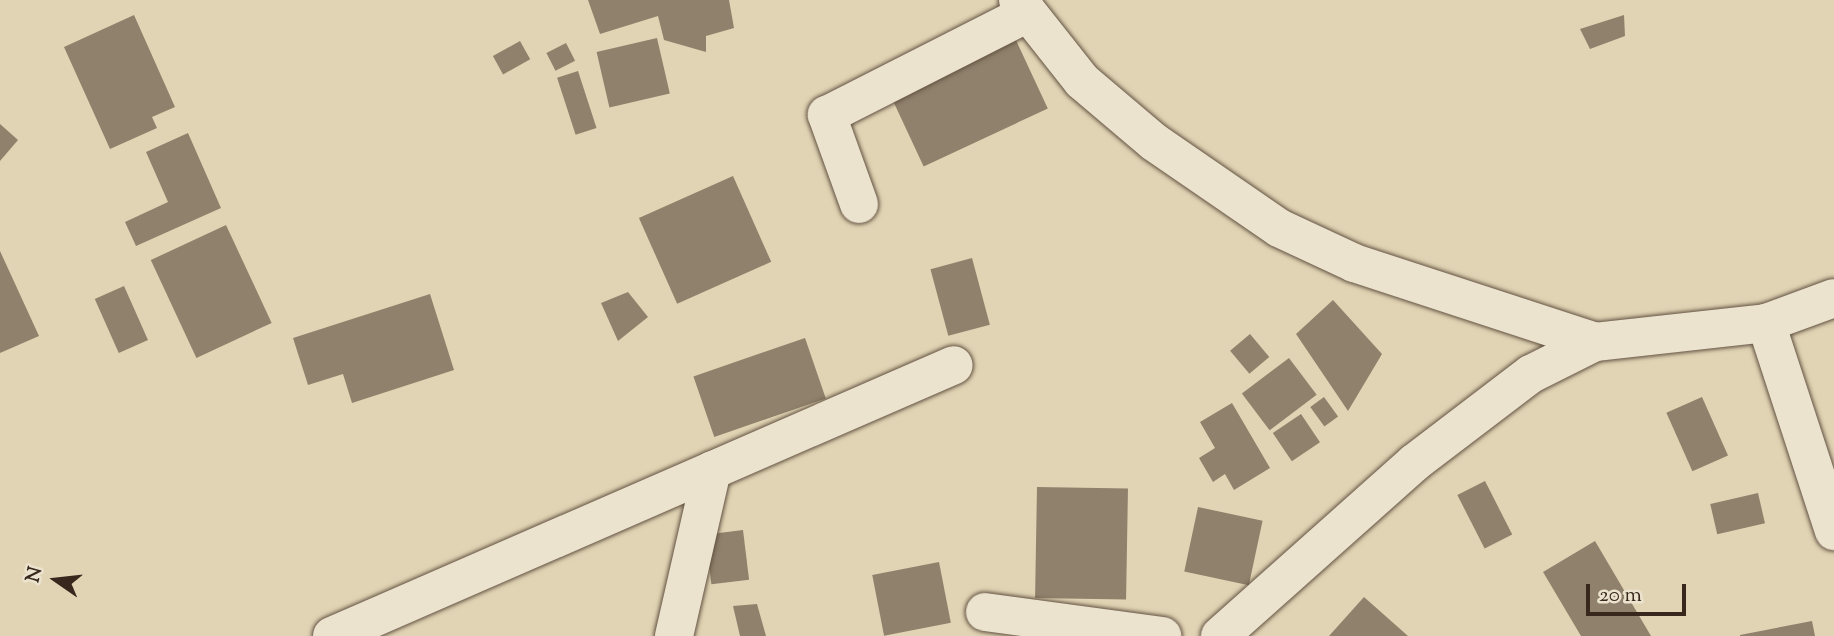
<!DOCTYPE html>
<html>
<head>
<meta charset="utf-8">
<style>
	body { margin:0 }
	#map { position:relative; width:1834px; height:636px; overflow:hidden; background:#e1d4b4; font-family:"Sorts Mill Goudy",serif }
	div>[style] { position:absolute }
	.building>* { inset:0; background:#8f816b; transform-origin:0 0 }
	.roads { filter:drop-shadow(0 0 2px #625242) drop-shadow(0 0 2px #625242) }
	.minor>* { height:38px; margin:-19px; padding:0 19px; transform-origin:19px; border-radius:19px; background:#ece3ce }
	span { translate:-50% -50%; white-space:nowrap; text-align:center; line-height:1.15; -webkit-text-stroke:5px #ece3ce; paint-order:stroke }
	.north { position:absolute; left:21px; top:545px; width:70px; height:70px; -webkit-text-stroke:5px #ece3ce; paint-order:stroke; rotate:284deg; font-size:19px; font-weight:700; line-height:28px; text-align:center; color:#37271c }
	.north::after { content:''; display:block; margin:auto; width:24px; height:32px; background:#37271c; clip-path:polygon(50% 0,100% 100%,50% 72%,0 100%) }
	.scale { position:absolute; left:1586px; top:584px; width:100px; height:32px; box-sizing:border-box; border:4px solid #37271c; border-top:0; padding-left:9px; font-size:21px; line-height:24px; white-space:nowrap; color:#37271c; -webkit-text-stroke:5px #ece3ce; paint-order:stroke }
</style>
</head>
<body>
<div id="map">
	<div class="building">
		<div style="clip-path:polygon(588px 0,729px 0,734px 28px,706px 36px,706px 52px,664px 40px,658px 16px,600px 34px)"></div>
		<div style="clip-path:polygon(134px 15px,175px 107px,152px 117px,157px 128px,110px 149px,64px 47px)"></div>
		<div style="clip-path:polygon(1624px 15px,1625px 36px,1590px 49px,1580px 29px)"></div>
		<div style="left:1014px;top:36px;width:80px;height:137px;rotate:65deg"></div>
		<div style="left:657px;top:38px;width:57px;height:62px;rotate:77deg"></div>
		<div style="left:520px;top:41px;width:21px;height:31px;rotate:61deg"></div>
		<div style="left:566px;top:43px;width:20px;height:22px;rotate:63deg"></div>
		<div style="left:578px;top:71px;width:60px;height:22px;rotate:72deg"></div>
		<div style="clip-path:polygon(0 124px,18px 140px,0 161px)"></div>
		<div style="clip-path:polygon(188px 133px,221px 208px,136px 246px,125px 222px,168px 202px,146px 152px)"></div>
		<div style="left:733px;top:176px;width:94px;height:103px;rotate:66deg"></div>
		<div style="left:226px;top:225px;width:108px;height:83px;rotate:65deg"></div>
		<div style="clip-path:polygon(0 251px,39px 336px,0 353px)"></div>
		<div style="left:972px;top:258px;width:69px;height:43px;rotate:75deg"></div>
		<div style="left:124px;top:286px;width:59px;height:32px;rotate:66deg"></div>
		<div style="clip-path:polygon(628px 292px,648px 317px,618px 341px,601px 303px)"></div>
		<div style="clip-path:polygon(430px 294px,454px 370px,352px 403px,343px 374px,308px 385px,293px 338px)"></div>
		<div style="clip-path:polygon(1333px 300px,1382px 354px,1348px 411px,1296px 334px)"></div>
		<div style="left:1250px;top:334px;width:30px;height:26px;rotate:50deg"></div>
		<div style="left:805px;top:338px;width:64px;height:118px;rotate:71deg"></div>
		<div style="left:1289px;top:358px;width:46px;height:59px;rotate:53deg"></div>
		<div style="left:1324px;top:397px;width:24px;height:17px;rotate:54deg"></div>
		<div style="left:1702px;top:397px;width:64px;height:39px;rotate:66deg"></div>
		<div style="clip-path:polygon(1232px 403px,1270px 468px,1234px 490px,1225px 474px,1213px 482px,1199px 458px,1215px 448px,1200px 422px)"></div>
		<div style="left:1301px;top:414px;width:34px;height:34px;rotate:56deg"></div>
		<div style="left:1485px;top:481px;width:60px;height:31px;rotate:63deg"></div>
		<div style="left:1037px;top:487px;width:91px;height:111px;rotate:1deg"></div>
		<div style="left:1758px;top:493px;width:31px;height:49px;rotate:77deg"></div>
		<div style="left:1198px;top:507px;width:66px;height:66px;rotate:12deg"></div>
		<div style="left:743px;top:530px;width:50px;height:38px;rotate:83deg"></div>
		<div style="clip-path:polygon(1595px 541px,1651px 636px,1581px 636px,1543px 572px)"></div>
		<div style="left:939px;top:562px;width:62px;height:68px;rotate:79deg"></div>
		<div style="clip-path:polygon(1364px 597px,1408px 636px,1329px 636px)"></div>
		<div style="clip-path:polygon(757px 604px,766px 636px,740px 636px,733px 606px)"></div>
		<div style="clip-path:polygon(1812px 621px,1815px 636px,1740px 636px,1740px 635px)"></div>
	</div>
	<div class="roads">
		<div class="minor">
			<div style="left:1018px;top:0;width:103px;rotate:51.7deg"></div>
			<div style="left:1082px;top:81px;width:94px;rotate:40.3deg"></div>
			<div style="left:1154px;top:142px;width:152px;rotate:34.5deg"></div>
			<div style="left:1279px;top:228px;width:83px;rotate:25deg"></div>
			<div style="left:1354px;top:263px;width:254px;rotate:18.1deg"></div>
			<div style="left:1595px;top:342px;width:172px;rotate:-6.3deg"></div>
			<div style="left:1766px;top:323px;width:72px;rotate:-20.2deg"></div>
			<div style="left:859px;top:204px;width:95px;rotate:-109.8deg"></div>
			<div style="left:827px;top:115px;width:225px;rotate:-26.9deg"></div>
			<div style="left:1766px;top:323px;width:219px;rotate:71.9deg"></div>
			<div style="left:985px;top:612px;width:179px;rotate:7.7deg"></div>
			<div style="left:332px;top:636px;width:678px;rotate:-23.54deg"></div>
			<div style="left:674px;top:636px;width:170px;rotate:-77.1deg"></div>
			<div style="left:1220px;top:636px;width:260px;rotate:-41.7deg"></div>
			<div style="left:1414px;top:463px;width:147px;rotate:-37.3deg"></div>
			<div style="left:1531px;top:374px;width:72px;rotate:-26.6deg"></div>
		</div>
	</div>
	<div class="north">N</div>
	<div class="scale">20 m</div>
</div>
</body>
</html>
